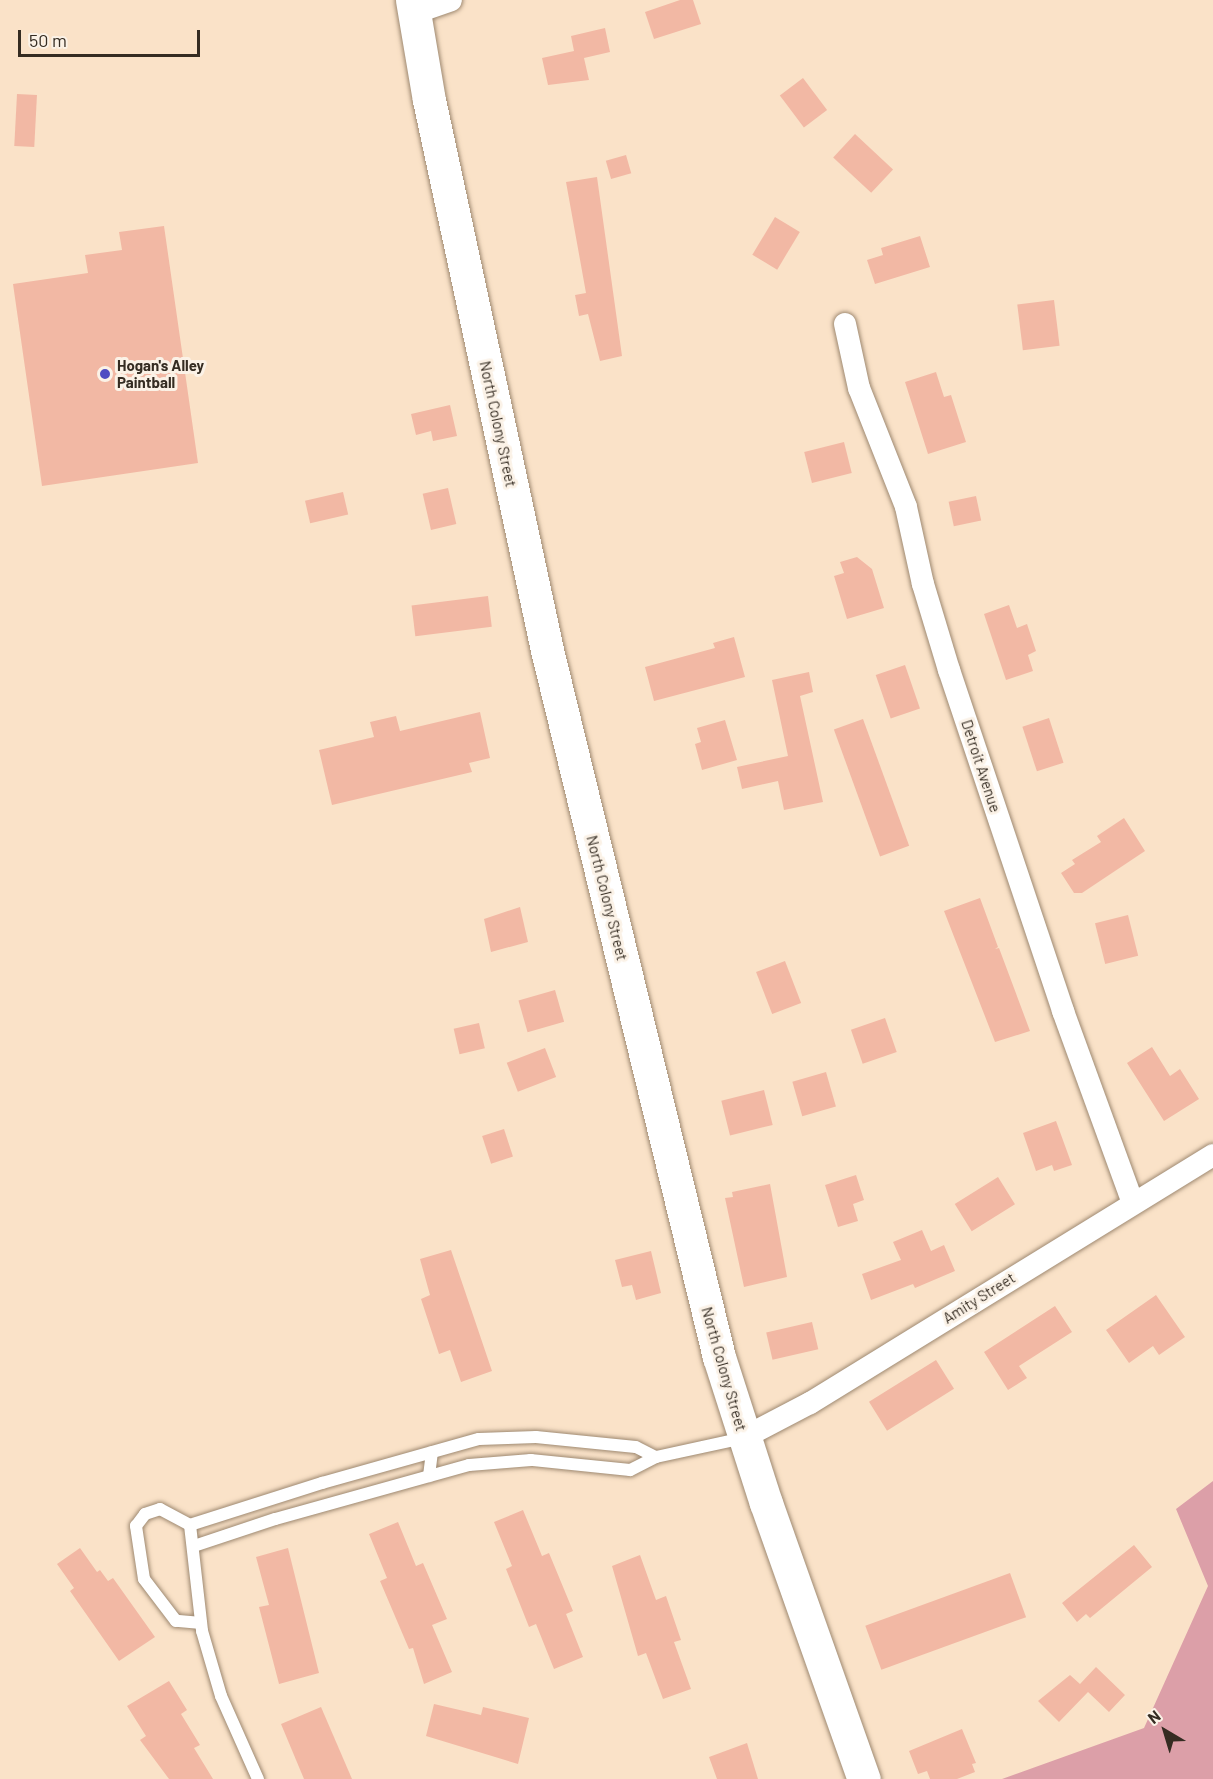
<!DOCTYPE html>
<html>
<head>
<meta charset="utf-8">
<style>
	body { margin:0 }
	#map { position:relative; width:1213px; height:1779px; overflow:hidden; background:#fae2c8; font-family:Barlow,sans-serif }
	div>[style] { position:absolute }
	.forest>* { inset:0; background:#dc9fa8 }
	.building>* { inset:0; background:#f2b8a4; transform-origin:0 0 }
	.roads { filter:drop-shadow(0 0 2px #9e8971) drop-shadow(0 0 2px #9e8971) }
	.service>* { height:12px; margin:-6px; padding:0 6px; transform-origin:6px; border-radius:6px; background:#fff }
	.minor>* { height:22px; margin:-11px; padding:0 11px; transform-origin:11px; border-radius:11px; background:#fff }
	.secondary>* { height:33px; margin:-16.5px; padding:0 16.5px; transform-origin:16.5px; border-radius:16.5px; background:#fff }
	.dots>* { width:16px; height:16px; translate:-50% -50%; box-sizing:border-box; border:3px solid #fbf2e7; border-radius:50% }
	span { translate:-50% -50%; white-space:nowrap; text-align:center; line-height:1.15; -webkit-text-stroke:6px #fbf2e7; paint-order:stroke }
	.poi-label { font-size:15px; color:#352c22; font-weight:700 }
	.left { translate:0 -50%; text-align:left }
	.street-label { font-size:15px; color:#352c22 }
	.north { position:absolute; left:1135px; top:1701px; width:60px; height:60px; -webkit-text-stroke:4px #fbf2e7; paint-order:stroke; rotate:322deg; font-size:16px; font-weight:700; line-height:24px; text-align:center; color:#352c22 }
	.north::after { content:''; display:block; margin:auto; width:21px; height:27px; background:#352c22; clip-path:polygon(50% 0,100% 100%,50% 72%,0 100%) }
	.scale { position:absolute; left:18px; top:30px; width:182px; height:27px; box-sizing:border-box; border:3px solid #352c22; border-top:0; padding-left:8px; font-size:18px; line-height:21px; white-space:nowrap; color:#352c22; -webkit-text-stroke:4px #fbf2e7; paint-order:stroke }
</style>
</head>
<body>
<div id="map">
	<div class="forest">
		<div style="clip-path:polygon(1213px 1481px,1213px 1779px,1002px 1779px,1144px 1728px,1208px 1586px,1176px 1509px)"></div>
	</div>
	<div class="building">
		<div style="clip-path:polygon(680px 0,693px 0,701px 24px,654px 39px,645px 12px)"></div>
		<div style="clip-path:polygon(605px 28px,610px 52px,584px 58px,589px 80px,548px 85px,542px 58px,574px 51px,571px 36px)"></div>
		<div style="left:803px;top:78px;width:40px;height:29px;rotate:53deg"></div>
		<div style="left:17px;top:94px;width:20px;height:52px;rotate:3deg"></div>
		<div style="left:855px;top:134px;width:52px;height:32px;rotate:43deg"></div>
		<div style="left:626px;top:155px;width:19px;height:21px;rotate:74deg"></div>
		<div style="clip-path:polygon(597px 177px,622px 356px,600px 361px,588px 314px,579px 316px,575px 295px,586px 293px,566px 182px)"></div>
		<div style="left:775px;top:217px;width:29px;height:44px;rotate:31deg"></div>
		<div style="clip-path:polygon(164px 226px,198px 463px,42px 486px,13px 284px,88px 273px,85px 255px,122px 250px,119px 232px)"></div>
		<div style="clip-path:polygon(920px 236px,930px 267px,875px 284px,867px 260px,883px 255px,881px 248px)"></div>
		<div style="left:1054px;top:300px;width:46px;height:37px;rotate:83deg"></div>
		<div style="clip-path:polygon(936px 372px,944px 397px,951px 395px,966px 442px,928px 454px,905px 382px)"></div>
		<div style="clip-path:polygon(450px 405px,457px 436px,433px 441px,431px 431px,416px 435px,411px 414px)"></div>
		<div style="left:844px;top:442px;width:32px;height:41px;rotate:76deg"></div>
		<div style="left:448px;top:488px;width:37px;height:26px;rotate:77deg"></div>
		<div style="left:343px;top:492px;width:23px;height:39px;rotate:77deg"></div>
		<div style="left:976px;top:496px;width:25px;height:28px;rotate:78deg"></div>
		<div style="clip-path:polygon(857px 557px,872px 569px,884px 608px,847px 619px,834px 576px,844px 573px,840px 562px)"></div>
		<div style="left:488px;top:596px;width:31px;height:77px;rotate:83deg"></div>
		<div style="clip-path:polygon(1009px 605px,1017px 628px,1027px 624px,1036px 651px,1028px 655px,1033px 671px,1006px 680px,984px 614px)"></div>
		<div style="clip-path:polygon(734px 637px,745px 677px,654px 701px,645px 667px,715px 648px,713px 643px)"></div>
		<div style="left:905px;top:665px;width:46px;height:31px;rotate:71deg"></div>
		<div style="clip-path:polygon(809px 672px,813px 692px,800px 696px,823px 802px,784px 810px,778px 781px,742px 789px,737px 767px,788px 756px,772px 680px)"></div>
		<div style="clip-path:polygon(480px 712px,490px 758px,469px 763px,472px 772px,332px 805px,319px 750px,374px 737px,370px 722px,396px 716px,400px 731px)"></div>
		<div style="left:1049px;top:718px;width:47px;height:28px;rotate:72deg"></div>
		<div style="left:863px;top:719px;width:135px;height:31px;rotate:70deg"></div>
		<div style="clip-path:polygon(725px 720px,737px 760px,702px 770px,695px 744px,701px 742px,697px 728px)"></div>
		<div style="clip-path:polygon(1124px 818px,1145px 851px,1082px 893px,1074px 893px,1061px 873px,1075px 864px,1072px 860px,1101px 842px,1097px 836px)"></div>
		<div style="clip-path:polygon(980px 898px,998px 947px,995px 949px,999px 948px,1030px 1031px,995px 1042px,944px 911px)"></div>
		<div style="clip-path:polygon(520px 907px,528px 942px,491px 952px,484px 919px)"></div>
		<div style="left:1128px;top:915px;width:42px;height:34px;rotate:76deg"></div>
		<div style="left:785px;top:961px;width:45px;height:31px;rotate:69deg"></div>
		<div style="left:555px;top:990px;width:33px;height:38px;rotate:74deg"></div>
		<div style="left:885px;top:1018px;width:36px;height:36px;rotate:71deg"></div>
		<div style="left:479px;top:1023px;width:26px;height:26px;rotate:77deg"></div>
		<div style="clip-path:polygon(1152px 1047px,1170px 1076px,1180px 1069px,1199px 1099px,1164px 1121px,1127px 1063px)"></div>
		<div style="left:545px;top:1048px;width:31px;height:41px;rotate:69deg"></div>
		<div style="left:826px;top:1072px;width:36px;height:35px;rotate:74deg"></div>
		<div style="left:764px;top:1090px;width:36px;height:44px;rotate:76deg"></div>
		<div style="clip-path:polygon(1056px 1121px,1072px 1165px,1054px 1171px,1052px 1165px,1036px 1171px,1023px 1133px)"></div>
		<div style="left:504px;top:1129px;width:29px;height:23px;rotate:72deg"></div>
		<div style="clip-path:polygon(856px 1175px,864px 1200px,853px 1204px,858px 1221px,838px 1227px,825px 1185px)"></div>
		<div style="left:998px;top:1177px;width:32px;height:51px;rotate:58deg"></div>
		<div style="clip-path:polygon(770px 1184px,787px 1277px,744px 1287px,725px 1198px,733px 1197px,732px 1192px)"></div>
		<div style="clip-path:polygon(922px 1230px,931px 1251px,944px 1245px,955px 1271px,915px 1288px,913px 1284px,871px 1300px,862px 1274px,901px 1260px,893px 1242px)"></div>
		<div style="clip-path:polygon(451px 1250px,492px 1371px,461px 1382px,450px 1350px,439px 1354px,421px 1299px,430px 1295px,420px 1259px)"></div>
		<div style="clip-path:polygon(651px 1251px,661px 1293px,636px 1300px,632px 1285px,622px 1287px,615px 1260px)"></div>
		<div style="clip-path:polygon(1156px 1295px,1185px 1337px,1159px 1355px,1153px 1346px,1129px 1363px,1106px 1330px)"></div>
		<div style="clip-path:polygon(1055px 1306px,1072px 1332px,1019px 1366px,1027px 1378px,1008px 1390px,984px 1352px)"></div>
		<div style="left:812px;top:1322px;width:28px;height:47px;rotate:77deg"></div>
		<div style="left:936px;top:1360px;width:34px;height:79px;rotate:58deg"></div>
		<div style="clip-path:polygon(523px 1510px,542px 1556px,549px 1553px,573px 1611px,566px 1614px,583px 1657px,554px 1669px,536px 1624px,529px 1627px,506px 1569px,512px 1566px,494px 1522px)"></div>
		<div style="clip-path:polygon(398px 1522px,416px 1566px,423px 1563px,447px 1619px,432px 1625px,452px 1672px,424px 1684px,413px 1648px,409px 1649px,380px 1581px,387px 1578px,369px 1534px)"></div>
		<div style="clip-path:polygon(1134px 1545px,1152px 1567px,1090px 1618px,1086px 1614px,1077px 1622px,1062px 1603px)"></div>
		<div style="clip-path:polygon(80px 1548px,97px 1572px,100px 1570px,108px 1581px,113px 1578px,155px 1637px,119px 1661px,70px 1591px,74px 1588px,57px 1564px)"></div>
		<div style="clip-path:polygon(288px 1548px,319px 1673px,279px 1684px,259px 1607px,269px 1605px,256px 1557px)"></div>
		<div style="clip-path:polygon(640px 1555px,656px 1600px,666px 1596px,681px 1640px,674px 1642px,691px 1689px,663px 1699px,646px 1653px,638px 1656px,612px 1566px)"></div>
		<div style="left:1010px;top:1573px;width:47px;height:154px;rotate:70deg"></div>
		<div style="clip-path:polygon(1096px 1667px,1125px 1695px,1109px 1712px,1088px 1692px,1059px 1722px,1038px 1701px,1070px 1675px,1080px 1684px)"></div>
		<div style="clip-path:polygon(169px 1681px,187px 1710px,181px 1714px,200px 1745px,194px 1748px,213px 1779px,169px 1779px,140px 1740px,146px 1736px,127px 1706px)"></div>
		<div style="clip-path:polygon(434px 1704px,481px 1715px,483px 1707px,529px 1718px,518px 1764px,426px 1736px)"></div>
		<div style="clip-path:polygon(321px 1707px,352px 1779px,304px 1779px,281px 1724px)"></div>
		<div style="clip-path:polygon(962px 1729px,976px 1763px,972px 1764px,975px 1772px,957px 1779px,930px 1779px,927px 1771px,918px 1774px,909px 1751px)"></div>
		<div style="clip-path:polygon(747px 1743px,758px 1779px,717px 1779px,709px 1757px)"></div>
	</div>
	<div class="roads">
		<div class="service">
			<div style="left:656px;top:1457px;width:89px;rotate:-12.3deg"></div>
			<div style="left:429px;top:1476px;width:24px;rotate:-83deg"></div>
			<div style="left:190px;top:1525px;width:139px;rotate:-17.7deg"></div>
			<div style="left:322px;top:1483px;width:163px;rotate:-15.7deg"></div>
			<div style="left:479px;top:1439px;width:57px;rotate:-2deg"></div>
			<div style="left:536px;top:1437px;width:100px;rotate:5.7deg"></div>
			<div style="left:636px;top:1447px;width:22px;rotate:27deg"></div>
			<div style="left:656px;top:1457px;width:29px;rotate:153deg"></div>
			<div style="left:630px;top:1470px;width:100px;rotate:-174.2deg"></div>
			<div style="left:531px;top:1460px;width:62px;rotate:175.4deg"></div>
			<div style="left:469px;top:1465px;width:201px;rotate:164.4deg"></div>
			<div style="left:275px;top:1519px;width:85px;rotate:161.6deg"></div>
			<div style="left:201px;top:1623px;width:25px;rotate:-175deg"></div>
			<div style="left:176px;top:1621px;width:53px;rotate:-127.3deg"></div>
			<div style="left:144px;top:1579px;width:54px;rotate:-98.6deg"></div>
			<div style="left:136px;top:1526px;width:15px;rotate:-53deg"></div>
			<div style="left:145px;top:1514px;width:16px;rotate:-18deg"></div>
			<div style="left:160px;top:1509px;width:34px;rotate:28deg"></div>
			<div style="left:190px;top:1525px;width:107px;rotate:83.5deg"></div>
			<div style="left:202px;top:1631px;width:68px;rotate:73.7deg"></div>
			<div style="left:221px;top:1696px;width:91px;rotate:66deg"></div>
		</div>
		<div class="minor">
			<div style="left:414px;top:13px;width:39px;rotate:-19deg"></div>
			<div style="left:845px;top:324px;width:66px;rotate:77.7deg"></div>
			<div style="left:859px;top:388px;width:128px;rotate:68.4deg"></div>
			<div style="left:906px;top:507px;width:79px;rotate:77.6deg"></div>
			<div style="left:923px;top:584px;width:90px;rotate:73.2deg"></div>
			<div style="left:949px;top:670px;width:360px;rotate:71.5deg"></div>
			<div style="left:1063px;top:1011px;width:204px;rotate:70deg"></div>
			<div style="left:743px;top:1438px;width:76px;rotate:-27.6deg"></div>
			<div style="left:810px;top:1403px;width:473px;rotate:-31.6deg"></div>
		</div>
		<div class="secondary">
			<div style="left:412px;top:0;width:101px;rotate:80.4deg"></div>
			<div style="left:429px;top:100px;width:563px;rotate:77.89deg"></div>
			<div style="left:547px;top:650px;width:728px;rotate:76.33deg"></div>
			<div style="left:719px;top:1357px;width:153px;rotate:72.2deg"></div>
			<div style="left:766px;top:1503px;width:293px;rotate:70.5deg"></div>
		</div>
	</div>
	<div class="dots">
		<div style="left:105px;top:374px;background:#4f4bc2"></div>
	</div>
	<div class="poi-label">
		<span class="left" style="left:117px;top:374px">Hogan's Alley<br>Paintball</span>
	</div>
	<div class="street-label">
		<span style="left:498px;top:424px;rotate:78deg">North Colony Street</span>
		<span style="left:981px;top:766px;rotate:72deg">Detroit Avenue</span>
		<span style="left:607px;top:898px;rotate:76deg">North Colony Street</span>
		<span style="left:979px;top:1298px;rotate:-32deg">Amity Street</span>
		<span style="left:724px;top:1369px;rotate:74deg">North Colony Street</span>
	</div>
	<div class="north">N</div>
	<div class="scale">50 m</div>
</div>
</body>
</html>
